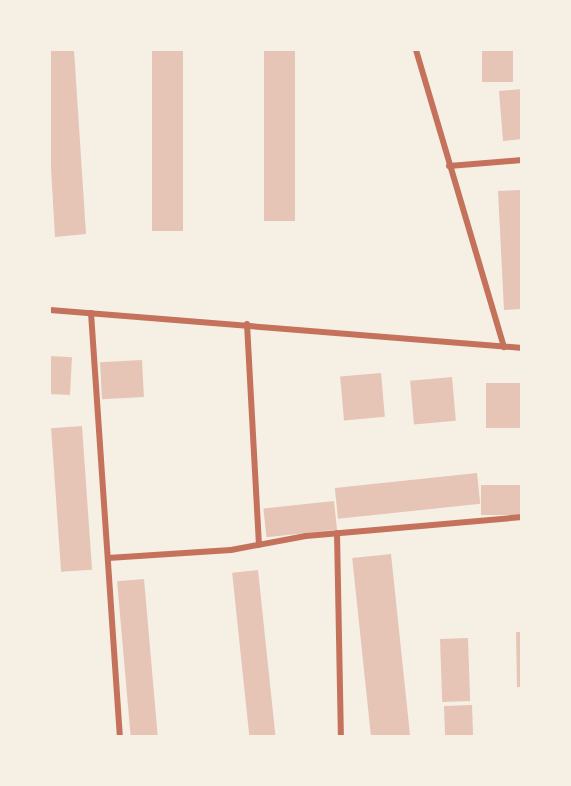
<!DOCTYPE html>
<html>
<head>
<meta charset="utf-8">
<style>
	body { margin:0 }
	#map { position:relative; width:571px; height:786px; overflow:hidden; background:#f6efe4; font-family:"Source Serif 4",serif }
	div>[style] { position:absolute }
	.building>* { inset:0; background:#e6c5b7; transform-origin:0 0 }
	.minor>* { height:6px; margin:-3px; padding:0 3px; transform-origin:3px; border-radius:3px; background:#c5725c }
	span { translate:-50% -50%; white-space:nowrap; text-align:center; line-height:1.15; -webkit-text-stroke:6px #f6efe4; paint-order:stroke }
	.frame { position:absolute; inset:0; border:51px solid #f6efe4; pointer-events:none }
</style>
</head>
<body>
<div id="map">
	<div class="building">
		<div style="clip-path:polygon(50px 50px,74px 50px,86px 234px,55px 237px,50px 151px)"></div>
		<div style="left:152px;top:50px;width:31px;height:181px"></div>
		<div style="left:264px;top:50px;width:31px;height:171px"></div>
		<div style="left:482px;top:50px;width:31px;height:32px"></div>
		<div style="clip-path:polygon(522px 89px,522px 139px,503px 141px,499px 91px)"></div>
		<div style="clip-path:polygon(522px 190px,522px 309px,504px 310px,498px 191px)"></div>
		<div style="left:50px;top:356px;width:22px;height:38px;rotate:3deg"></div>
		<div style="left:142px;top:360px;width:37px;height:42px;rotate:87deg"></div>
		<div style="left:381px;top:373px;width:44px;height:41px;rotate:85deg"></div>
		<div style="left:452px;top:377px;width:44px;height:42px;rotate:85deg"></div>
		<div style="left:522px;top:383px;width:45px;height:36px;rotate:90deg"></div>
		<div style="left:82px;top:426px;width:144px;height:31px;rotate:86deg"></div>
		<div style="left:477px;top:473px;width:31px;height:143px;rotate:84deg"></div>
		<div style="left:522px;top:485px;width:30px;height:41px;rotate:90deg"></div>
		<div style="left:334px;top:501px;width:29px;height:71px;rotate:84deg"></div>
		<div style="left:391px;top:554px;width:183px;height:39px;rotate:84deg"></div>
		<div style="left:258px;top:570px;width:167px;height:26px;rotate:84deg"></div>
		<div style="left:144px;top:579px;width:158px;height:27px;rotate:85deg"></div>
		<div style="clip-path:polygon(516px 632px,522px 632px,522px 687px,517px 687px)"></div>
		<div style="left:468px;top:638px;width:63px;height:28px;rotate:88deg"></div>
		<div style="left:472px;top:705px;width:31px;height:28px;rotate:88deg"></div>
	</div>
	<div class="minor">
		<div style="left:416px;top:50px;width:310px;rotate:73.5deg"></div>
		<div style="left:449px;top:166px;width:73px;rotate:-4.7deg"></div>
		<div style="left:50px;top:310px;width:474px;rotate:4.6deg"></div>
		<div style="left:91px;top:313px;width:424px;rotate:86.1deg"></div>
		<div style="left:247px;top:324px;width:221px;rotate:86.9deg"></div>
		<div style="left:337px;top:533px;width:203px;rotate:88.9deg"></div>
		<div style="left:108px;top:558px;width:123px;rotate:-3.7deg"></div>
		<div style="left:231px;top:550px;width:76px;rotate:-10.6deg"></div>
		<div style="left:306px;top:536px;width:217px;rotate:-5deg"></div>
	</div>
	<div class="frame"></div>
</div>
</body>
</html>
